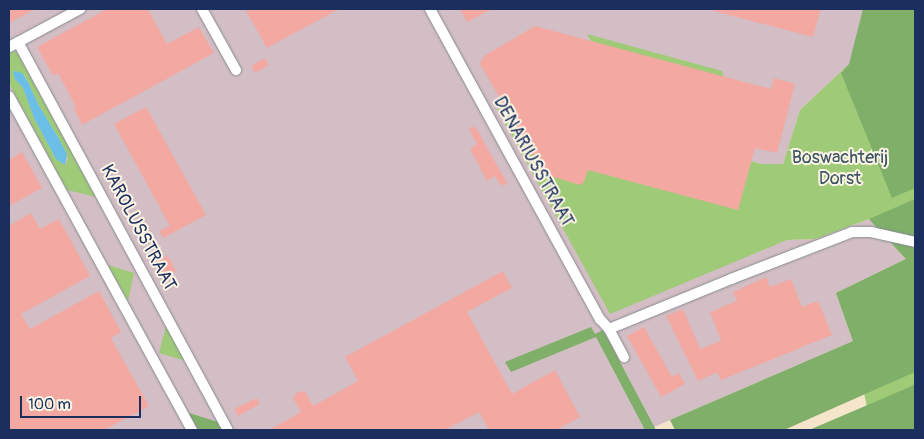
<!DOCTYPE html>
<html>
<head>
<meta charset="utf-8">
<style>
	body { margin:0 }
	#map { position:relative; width:924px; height:439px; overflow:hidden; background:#f5e5cb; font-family:Pangolin,sans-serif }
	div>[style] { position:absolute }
	.industrial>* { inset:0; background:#d2bec4 }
	.green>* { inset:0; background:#9fcb78 }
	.forest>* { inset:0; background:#7faf68 }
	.water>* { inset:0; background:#6bbfe7 }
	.building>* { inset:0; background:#f3a9a1; transform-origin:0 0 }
	.roads { filter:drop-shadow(0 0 1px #888a94) drop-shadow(0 0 1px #888a94) }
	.minor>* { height:10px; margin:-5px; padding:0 5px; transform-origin:5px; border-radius:5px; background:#fff }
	span { translate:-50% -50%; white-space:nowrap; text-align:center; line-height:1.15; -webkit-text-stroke:4px #fcf5e5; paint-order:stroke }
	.park-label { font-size:18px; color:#3c5664 }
	.street-label { font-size:18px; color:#1b2f5e }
	.frame { position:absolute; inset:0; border:10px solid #1b2f5e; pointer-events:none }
	.scale { position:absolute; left:20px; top:396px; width:121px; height:22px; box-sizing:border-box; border:2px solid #1b2f5e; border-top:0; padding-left:6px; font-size:15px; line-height:18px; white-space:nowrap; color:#1b2f5e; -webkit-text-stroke:4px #fcf5e5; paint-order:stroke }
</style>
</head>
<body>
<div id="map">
	<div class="industrial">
		<div style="clip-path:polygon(9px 9px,915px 9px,915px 188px,849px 64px,800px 110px,783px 164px,761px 164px,736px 157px,588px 35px,599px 57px,787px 240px,816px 239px,869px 219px,906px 259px,836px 293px,853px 341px,647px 430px,9px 430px)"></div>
	</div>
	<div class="green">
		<div style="clip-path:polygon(587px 34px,722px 71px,735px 122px,737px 157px,761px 164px,783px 164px,800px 110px,849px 64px,915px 188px,915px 430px,867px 407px,853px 341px,836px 293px,906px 259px,869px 219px,816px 239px,787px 240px,610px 314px,497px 109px,599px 56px)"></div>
		<div style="clip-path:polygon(evenodd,9px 52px,16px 52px,20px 58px,96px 197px,67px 190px,9px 83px,9px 52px,15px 71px,25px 76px,28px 82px,38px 104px,59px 139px,68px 158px,65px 165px,56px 159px,34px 118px,23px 88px,15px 79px,15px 71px)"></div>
		<div style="clip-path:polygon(108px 265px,134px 273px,128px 301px)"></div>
		<div style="clip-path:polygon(166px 326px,186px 361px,159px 353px)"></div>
	</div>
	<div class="forest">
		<div style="clip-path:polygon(863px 9px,915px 9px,915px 188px,892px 198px,841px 73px,849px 64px)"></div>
		<div style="clip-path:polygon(915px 199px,915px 372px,784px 430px,675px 430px,670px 420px,853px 341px,836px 293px,906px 259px,869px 219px)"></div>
		<div style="clip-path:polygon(591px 327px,595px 334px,603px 330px,656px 430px,645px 430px,596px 337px,511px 372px,505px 362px)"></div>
		<div style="clip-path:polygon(915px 384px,915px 430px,809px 430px,905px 389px)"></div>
		<div style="clip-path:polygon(189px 413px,218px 422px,222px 430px,198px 430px)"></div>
	</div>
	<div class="water">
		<div style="clip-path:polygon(15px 71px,22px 73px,28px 82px,38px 104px,59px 139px,67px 154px,65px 165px,56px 159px,34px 118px,23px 88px,15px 79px,13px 72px)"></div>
	</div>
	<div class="building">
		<div style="clip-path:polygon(9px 9px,35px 9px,9px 23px)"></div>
		<div style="clip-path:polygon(107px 9px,148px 9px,167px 44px,199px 27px,214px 53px,82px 125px,74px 109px,76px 107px,58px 73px,53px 76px,37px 47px)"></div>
		<div style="clip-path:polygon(245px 9px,339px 9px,267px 48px)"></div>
		<div style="clip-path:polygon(460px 9px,492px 9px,467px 22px)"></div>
		<div style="clip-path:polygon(714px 9px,821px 9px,813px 37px,714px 11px)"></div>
		<div style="clip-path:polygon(535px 26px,771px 89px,774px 78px,795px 84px,777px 153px,755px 148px,738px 210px,588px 170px,584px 182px,580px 185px,544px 174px,480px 64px,484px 56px)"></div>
		<div style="left:265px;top:58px;width:8px;height:16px;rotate:60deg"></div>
		<div style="clip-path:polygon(146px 107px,206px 215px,163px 238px,159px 231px,170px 226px,114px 124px)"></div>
		<div style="clip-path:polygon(475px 126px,507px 183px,501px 186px,495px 176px,487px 181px,470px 149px,477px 144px,469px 129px)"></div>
		<div style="clip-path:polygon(22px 152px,42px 188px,9px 206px,9px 160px)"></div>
		<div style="clip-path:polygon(31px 213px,40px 229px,59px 219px,90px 276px,21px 314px,30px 329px,99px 291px,121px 332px,111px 338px,149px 406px,104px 430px,9px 430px,9px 226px)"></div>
		<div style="left:168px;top:256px;width:17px;height:14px;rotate:62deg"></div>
		<div style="clip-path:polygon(503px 271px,512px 288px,467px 312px,512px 394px,555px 370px,580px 417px,556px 430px,489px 430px,479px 412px,445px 430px,269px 430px,301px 412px,293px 398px,298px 392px,305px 391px,313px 406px,358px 381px,345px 357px)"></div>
		<div style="clip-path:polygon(766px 277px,770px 287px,791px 279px,802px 307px,818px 301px,832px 335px,721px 380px,717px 372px,698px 381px,666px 316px,683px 309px,700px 349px,721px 341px,710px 312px,737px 301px,733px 292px)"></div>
		<div style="clip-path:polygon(644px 327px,672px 377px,679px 373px,685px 384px,661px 397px,627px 336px)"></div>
		<div style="clip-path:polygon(257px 398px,260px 404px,238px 416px,234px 409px)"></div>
	</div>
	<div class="roads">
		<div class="minor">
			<div style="left:202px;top:9px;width:70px;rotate:60.9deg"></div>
			<div style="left:430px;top:9px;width:354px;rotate:61.3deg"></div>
			<div style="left:600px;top:319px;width:13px;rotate:48deg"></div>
			<div style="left:609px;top:329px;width:32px;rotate:62deg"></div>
			<div style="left:18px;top:42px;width:441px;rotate:61.6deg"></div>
			<div style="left:9px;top:47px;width:81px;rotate:-28.2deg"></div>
			<div style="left:9px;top:96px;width:381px;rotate:61.3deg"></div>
			<div style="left:609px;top:329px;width:132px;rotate:-22.3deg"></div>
			<div style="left:731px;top:279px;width:130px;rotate:-21.2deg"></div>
			<div style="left:852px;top:232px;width:19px"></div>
			<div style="left:871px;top:232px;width:45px;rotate:12.8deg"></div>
		</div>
	</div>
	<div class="park-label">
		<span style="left:840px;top:169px">Boswachterij<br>Dorst</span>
	</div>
	<div class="street-label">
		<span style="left:533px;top:162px;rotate:61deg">DENARIUSSTRAAT</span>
		<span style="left:138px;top:228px;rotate:62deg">KAROLUSSTRAAT</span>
	</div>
	<div class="frame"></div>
	<div class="scale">100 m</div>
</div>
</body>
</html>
